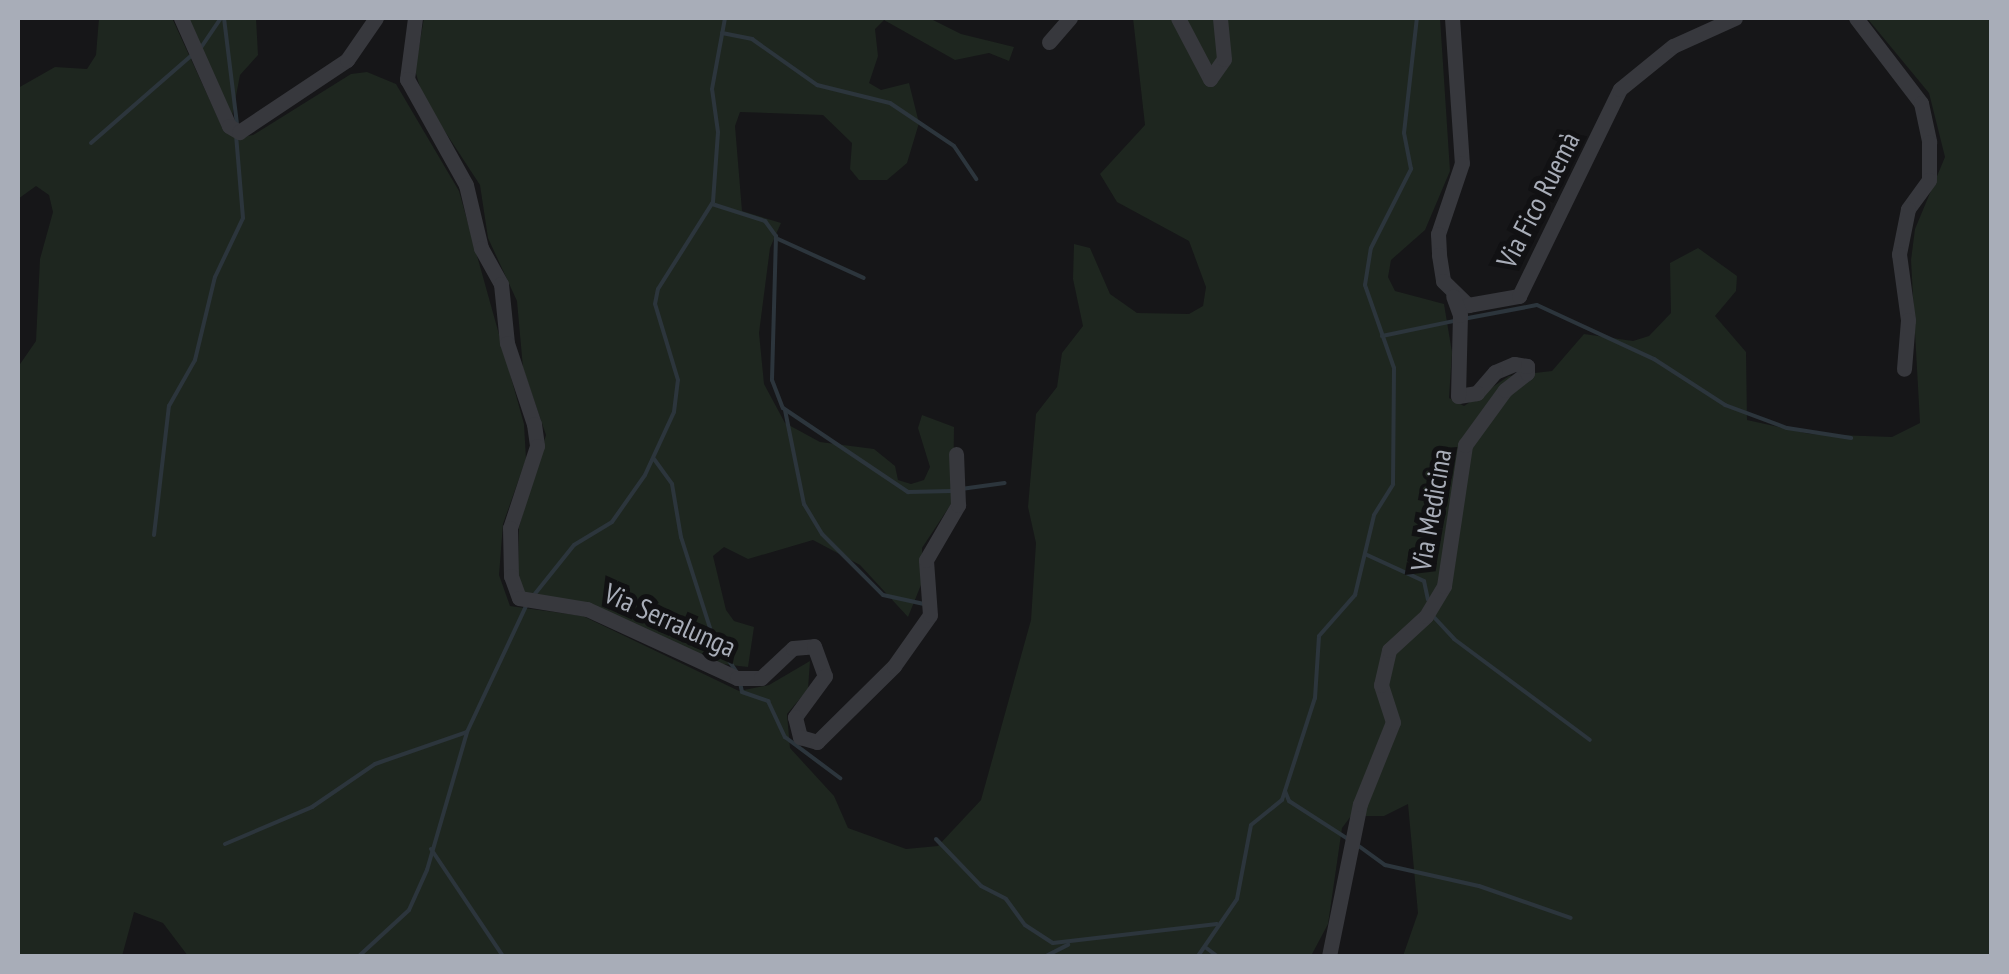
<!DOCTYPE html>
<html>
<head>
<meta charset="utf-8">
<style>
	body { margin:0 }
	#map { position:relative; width:2009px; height:974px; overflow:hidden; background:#161618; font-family:"PT Sans Narrow",sans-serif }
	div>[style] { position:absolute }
	.green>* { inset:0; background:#1e261f }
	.stream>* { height:4px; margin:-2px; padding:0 2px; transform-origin:2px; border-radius:2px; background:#2c353c }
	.minor>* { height:15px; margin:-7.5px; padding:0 7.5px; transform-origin:7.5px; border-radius:7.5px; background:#37383d }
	span { translate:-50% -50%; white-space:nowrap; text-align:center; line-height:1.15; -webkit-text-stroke:10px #111113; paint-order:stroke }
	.street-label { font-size:28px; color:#a8adb8 }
	.frame { position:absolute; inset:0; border:20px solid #a8adb8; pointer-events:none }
</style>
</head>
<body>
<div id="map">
	<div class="green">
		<div style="clip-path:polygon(99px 18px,172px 18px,224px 131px,237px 138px,253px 135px,351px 74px,367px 72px,396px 84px,459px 191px,524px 424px,526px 459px,503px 524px,499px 575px,510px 606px,583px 616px,739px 691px,769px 685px,810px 661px,808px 689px,787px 714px,790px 748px,834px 796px,848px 828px,906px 849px,938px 846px,981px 800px,1031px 620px,1036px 543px,1028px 507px,1036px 414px,1057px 387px,1062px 353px,1083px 326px,1073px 279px,1074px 244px,1090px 248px,1110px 294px,1137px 313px,1189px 314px,1203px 306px,1206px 287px,1189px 241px,1117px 202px,1100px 174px,1145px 125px,1133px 18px,1440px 18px,1450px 171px,1425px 230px,1391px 260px,1388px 277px,1395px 291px,1444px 304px,1452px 352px,1449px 398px,1464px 406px,1509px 376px,1552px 371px,1584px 334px,1633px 341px,1649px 336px,1671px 313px,1670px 263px,1698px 248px,1737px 276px,1736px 291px,1715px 316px,1746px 352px,1747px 420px,1810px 434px,1892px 437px,1920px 423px,1911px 260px,1915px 229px,1945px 157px,1929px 93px,1867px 18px,1991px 18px,1991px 956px,1403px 956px,1418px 913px,1408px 804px,1384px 816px,1351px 816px,1342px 828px,1328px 924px,1311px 956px,188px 956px,163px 923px,134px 912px,122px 956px,18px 956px,18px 367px,36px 341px,40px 259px,53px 212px,49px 195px,36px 186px,18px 199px,18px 88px,55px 67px,87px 69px,96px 55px)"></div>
		<div style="clip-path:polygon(188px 18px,256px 18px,258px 55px,240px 75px,232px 117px)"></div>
		<div style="clip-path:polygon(424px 18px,929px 18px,961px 34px,1014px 47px,1009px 61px,989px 53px,955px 60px,884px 20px,875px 29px,878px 56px,869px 83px,881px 90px,909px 83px,919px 123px,907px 163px,887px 180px,859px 180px,850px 169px,852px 143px,823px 115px,740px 112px,735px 126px,742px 211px,781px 223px,770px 248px,759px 333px,764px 384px,785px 423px,820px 442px,874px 449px,895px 466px,898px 480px,911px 484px,924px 480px,930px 467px,918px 428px,922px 415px,954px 427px,953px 501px,922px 548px,923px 580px,908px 617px,860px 565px,813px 540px,748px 559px,724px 547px,713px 556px,726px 610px,734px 621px,754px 627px,748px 667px,722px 664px,525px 593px,518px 575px,519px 527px,546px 435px,523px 368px,517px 301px,488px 238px,480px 185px,423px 98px,415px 70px)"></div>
	</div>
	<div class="stream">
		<div style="left:224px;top:18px;width:107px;rotate:83deg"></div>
		<div style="left:722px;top:33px;width:31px;rotate:11deg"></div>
		<div style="left:752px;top:39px;width:80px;rotate:35.3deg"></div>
		<div style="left:817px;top:85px;width:75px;rotate:13.9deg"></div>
		<div style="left:890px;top:103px;width:77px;rotate:33.9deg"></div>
		<div style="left:954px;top:146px;width:40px;rotate:56deg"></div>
		<div style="left:200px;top:49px;width:37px;rotate:-56deg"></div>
		<div style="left:91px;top:143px;width:134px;rotate:-41.1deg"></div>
		<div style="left:712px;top:204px;width:56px;rotate:17.8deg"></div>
		<div style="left:765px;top:221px;width:19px;rotate:54deg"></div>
		<div style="left:776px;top:236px;width:144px;rotate:91.6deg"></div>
		<div style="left:772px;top:380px;width:30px;rotate:69deg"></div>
		<div style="left:783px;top:408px;width:151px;rotate:33.9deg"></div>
		<div style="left:908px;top:492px;width:44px;rotate:-1.3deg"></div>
		<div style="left:778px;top:239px;width:94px;rotate:24.4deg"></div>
		<div style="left:1463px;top:319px;width:75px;rotate:-10.7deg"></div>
		<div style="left:1537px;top:305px;width:129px;rotate:24.8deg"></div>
		<div style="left:1654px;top:359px;width:85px;rotate:32.9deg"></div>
		<div style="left:1725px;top:405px;width:66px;rotate:20.4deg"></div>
		<div style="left:1787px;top:428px;width:65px;rotate:8.9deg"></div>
		<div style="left:1382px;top:336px;width:74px;rotate:-11.8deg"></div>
		<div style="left:785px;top:410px;width:96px;rotate:78.6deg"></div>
		<div style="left:804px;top:504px;width:35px;rotate:59deg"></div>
		<div style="left:822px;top:534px;width:86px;rotate:45deg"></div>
		<div style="left:883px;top:595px;width:42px;rotate:12.4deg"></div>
		<div style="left:654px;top:459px;width:31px;rotate:54deg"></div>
		<div style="left:672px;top:484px;width:54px;rotate:80.4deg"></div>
		<div style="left:681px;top:537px;width:105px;rotate:72.3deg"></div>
		<div style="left:713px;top:637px;width:45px;rotate:56deg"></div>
		<div style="left:961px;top:489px;width:44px;rotate:-7.8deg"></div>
		<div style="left:154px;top:535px;width:130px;rotate:-83.4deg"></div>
		<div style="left:169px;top:406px;width:53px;rotate:-60.5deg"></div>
		<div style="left:195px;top:360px;width:85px;rotate:-76.5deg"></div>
		<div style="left:215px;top:277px;width:65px;rotate:-64.6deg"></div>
		<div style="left:243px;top:218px;width:84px;rotate:-94.8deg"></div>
		<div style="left:1365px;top:554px;width:65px;rotate:24.6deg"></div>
		<div style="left:1424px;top:581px;width:19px;rotate:78deg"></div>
		<div style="left:534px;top:595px;width:64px;rotate:-51.3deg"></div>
		<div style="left:574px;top:545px;width:44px;rotate:-31.2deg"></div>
		<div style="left:612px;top:522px;width:57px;rotate:-54.9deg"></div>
		<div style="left:645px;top:475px;width:69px;rotate:-65.3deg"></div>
		<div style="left:674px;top:412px;width:32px;rotate:-83deg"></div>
		<div style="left:678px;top:380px;width:79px;rotate:-106.8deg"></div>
		<div style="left:655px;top:304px;width:15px;rotate:-79deg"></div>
		<div style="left:658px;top:289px;width:103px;rotate:-57.7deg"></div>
		<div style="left:713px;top:202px;width:70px;rotate:-85.9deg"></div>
		<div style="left:718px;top:132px;width:43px;rotate:-97.9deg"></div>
		<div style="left:712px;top:89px;width:72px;rotate:-79.6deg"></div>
		<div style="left:1431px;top:614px;width:34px;rotate:47deg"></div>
		<div style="left:1454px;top:639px;width:169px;rotate:36.6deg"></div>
		<div style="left:740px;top:683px;width:9px;rotate:77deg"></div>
		<div style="left:742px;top:692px;width:28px;rotate:19deg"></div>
		<div style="left:768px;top:701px;width:40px;rotate:65deg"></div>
		<div style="left:785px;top:737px;width:69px;rotate:36.7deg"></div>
		<div style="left:1285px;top:791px;width:11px;rotate:68deg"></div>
		<div style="left:1289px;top:801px;width:70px;rotate:32.8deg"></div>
		<div style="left:936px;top:839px;width:65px;rotate:46.2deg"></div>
		<div style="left:981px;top:886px;width:28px;rotate:27deg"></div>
		<div style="left:1006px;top:899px;width:32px;rotate:54deg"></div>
		<div style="left:1025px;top:925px;width:33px;rotate:33deg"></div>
		<div style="left:1053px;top:943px;width:165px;rotate:-6.6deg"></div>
		<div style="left:225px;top:844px;width:95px;rotate:-23deg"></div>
		<div style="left:312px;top:807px;width:76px;rotate:-34.3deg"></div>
		<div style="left:375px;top:764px;width:97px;rotate:-19.2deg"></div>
		<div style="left:1356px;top:844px;width:36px;rotate:36deg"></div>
		<div style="left:1385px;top:865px;width:96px;rotate:12.6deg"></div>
		<div style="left:1479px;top:886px;width:97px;rotate:19.2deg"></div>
		<div style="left:431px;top:849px;width:129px;rotate:56.1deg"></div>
		<div style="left:1205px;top:947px;width:15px;rotate:37deg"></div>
		<div style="left:359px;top:956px;width:68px;rotate:-42.6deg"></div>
		<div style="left:409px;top:910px;width:44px;rotate:-65.8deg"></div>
		<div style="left:427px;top:870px;width:144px;rotate:-73.8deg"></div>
		<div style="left:467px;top:732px;width:144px;rotate:-64.9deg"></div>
		<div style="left:1046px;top:956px;width:25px;rotate:-27deg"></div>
		<div style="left:1198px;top:956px;width:69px;rotate:-55.6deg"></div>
		<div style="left:1237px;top:899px;width:75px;rotate:-79.3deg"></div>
		<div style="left:1251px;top:825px;width:40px;rotate:-39deg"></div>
		<div style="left:1282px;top:800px;width:107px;rotate:-72.1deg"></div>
		<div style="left:1315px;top:698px;width:62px;rotate:-86.3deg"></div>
		<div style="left:1319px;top:636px;width:55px;rotate:-48.7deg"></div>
		<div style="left:1355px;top:595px;width:82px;rotate:-76.6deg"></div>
		<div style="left:1374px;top:515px;width:36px;rotate:-58deg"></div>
		<div style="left:1393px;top:484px;width:116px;rotate:-89.5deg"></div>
		<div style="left:1394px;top:368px;width:88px;rotate:-109.3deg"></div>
		<div style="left:1365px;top:285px;width:37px;rotate:-81deg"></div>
		<div style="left:1371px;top:248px;width:89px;rotate:-63.1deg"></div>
		<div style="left:1411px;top:169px;width:37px;rotate:-101deg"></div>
		<div style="left:1404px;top:133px;width:116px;rotate:-83.6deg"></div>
	</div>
	<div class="minor">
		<div style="left:181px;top:18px;width:118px;rotate:66deg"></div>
		<div style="left:229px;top:126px;width:12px;rotate:31deg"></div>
		<div style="left:239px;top:132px;width:130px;rotate:-33.7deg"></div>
		<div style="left:347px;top:60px;width:51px;rotate:-55.4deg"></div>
		<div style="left:415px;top:18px;width:62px;rotate:97.5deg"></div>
		<div style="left:407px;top:79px;width:121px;rotate:60.9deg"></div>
		<div style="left:466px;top:185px;width:65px;rotate:76.6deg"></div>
		<div style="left:481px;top:248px;width:41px;rotate:60.9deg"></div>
		<div style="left:501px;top:284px;width:59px;rotate:84.2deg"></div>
		<div style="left:507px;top:343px;width:85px;rotate:71.6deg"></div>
		<div style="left:534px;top:424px;width:22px;rotate:82deg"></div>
		<div style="left:537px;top:446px;width:86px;rotate:108.2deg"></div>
		<div style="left:510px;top:528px;width:48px;rotate:88.8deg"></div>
		<div style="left:511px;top:576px;width:23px;rotate:70deg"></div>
		<div style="left:519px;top:598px;width:69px;rotate:9.2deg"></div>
		<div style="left:587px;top:609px;width:165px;rotate:24.7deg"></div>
		<div style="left:737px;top:678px;width:24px"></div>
		<div style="left:761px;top:678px;width:44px;rotate:-43.2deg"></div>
		<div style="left:793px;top:648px;width:21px;rotate:-5deg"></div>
		<div style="left:814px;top:646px;width:32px;rotate:70deg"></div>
		<div style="left:825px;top:676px;width:51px;rotate:126.2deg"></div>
		<div style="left:795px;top:717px;width:21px;rotate:76deg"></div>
		<div style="left:800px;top:737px;width:18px;rotate:16deg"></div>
		<div style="left:817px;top:742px;width:108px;rotate:-44.6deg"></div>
		<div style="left:894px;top:666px;width:62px;rotate:-54.8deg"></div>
		<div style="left:930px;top:615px;width:55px;rotate:-94.2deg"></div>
		<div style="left:926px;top:560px;width:64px;rotate:-59.8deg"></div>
		<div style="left:958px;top:505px;width:51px;rotate:-92.2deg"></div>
		<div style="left:1178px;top:18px;width:69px;rotate:62.3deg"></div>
		<div style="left:1210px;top:79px;width:24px;rotate:-55deg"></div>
		<div style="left:1224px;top:59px;width:41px;rotate:-95.6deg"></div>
		<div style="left:1452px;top:18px;width:145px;rotate:86.1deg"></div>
		<div style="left:1462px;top:163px;width:75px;rotate:108.7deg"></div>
		<div style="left:1438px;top:234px;width:21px;rotate:87deg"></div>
		<div style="left:1439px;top:255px;width:26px;rotate:81deg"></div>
		<div style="left:1443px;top:281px;width:35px;rotate:44deg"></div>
		<div style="left:1468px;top:305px;width:52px;rotate:-10deg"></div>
		<div style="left:1519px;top:296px;width:230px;rotate:-64deg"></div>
		<div style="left:1620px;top:89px;width:68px;rotate:-39.1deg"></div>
		<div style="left:1673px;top:46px;width:68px;rotate:-24.3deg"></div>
		<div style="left:1856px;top:18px;width:107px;rotate:52.6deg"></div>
		<div style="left:1921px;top:103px;width:40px;rotate:78deg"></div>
		<div style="left:1929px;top:142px;width:38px;rotate:90deg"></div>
		<div style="left:1929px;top:180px;width:36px;rotate:126deg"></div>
		<div style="left:1908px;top:209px;width:46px;rotate:101.3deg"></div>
		<div style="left:1899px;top:254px;width:67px;rotate:82.2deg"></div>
		<div style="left:1908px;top:320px;width:49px;rotate:94.7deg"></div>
		<div style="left:1049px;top:42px;width:32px;rotate:-49deg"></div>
		<div style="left:1329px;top:956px;width:155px;rotate:-78.5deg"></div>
		<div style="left:1360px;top:804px;width:88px;rotate:-68.1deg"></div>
		<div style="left:1393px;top:722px;width:39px;rotate:-108deg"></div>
		<div style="left:1381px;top:685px;width:36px;rotate:-77deg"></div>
		<div style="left:1389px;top:650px;width:50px;rotate:-42.6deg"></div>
		<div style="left:1426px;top:616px;width:35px;rotate:-59deg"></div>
		<div style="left:1444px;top:586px;width:143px;rotate:-81.5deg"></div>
		<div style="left:1465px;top:445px;width:68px;rotate:-54deg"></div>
		<div style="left:1505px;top:390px;width:28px;rotate:-38deg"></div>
		<div style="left:1527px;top:373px;width:7px;rotate:-90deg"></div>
		<div style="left:1527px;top:366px;width:13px;rotate:-171deg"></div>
		<div style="left:1514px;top:364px;width:21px;rotate:157deg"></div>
		<div style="left:1495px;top:372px;width:28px;rotate:131deg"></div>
		<div style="left:1477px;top:393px;width:19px;rotate:171deg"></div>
		<div style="left:1458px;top:396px;width:81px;rotate:-88.6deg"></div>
		<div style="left:1460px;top:315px;width:20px;rotate:-110deg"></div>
	</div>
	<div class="street-label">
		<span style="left:1538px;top:200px;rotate:-63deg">Via Fico Ruemà</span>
		<span style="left:1431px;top:510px;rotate:-80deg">Via Medicina</span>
		<span style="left:670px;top:620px;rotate:24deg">Via Serralunga</span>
	</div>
	<div class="frame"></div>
</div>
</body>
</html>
